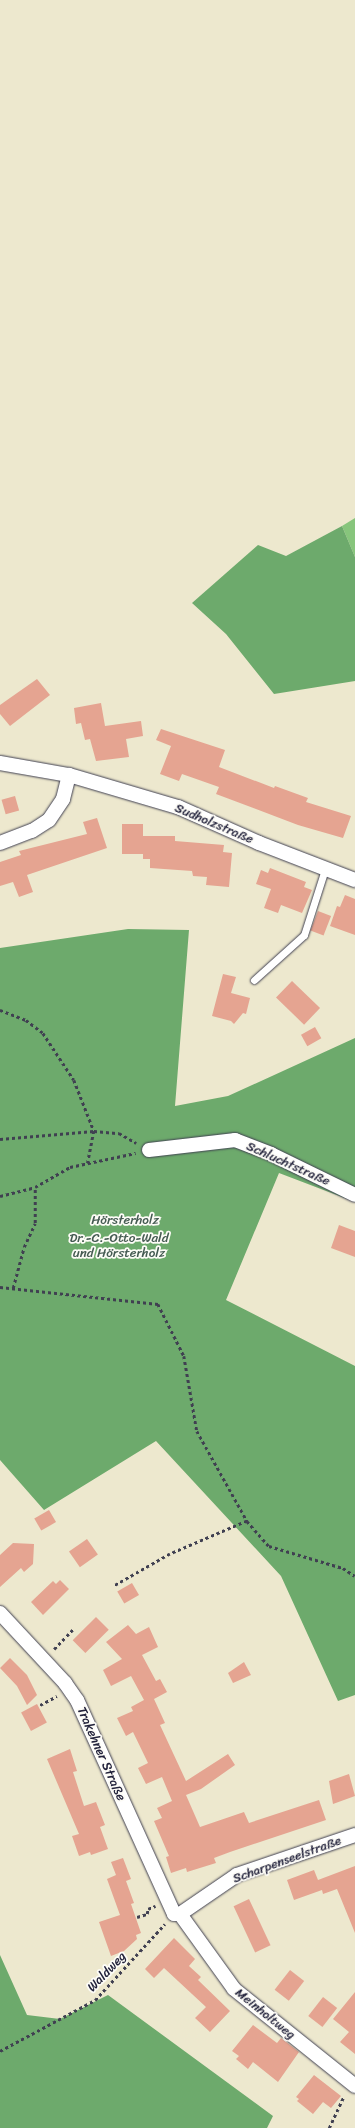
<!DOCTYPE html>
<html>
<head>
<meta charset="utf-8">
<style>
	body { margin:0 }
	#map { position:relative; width:355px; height:2128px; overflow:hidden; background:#ede8ce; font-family:Sriracha,sans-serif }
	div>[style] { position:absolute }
	.green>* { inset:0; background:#87c57c }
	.forest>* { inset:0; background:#6daa6c }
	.building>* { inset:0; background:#e5a491; transform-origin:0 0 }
	.path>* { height:2.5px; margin-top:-1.25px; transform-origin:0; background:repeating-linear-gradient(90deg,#404051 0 3px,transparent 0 6px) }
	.roads { filter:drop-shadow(0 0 1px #404051) drop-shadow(0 0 1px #404051) }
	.service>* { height:7px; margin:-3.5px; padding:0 3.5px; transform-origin:3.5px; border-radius:3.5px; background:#fff }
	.minor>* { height:14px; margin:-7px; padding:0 7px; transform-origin:7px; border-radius:7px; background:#fff }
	span { translate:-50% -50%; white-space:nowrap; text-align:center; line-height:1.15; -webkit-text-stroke:3.5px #fdfcf7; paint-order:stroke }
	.street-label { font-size:13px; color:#22223b }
	.park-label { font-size:13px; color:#455b52 }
</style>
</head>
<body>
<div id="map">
	<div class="green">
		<div style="clip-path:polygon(355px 518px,355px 557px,342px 526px)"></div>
	</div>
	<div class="forest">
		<div style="clip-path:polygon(342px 526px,355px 557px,355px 681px,274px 694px,226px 634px,192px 603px,258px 545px,286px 556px)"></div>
		<div style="clip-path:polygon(128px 929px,189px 930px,175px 1106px,228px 1096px,355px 1038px,355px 1202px,279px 1173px,226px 1300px,355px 1366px,355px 1695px,338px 1701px,281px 1576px,156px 1441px,44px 1510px,0 1460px,0 948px)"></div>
		<div style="clip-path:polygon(0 1955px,27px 2015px,60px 2019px,108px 1995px,273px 2116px,267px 2128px,0 2128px)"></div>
	</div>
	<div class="building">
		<div style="clip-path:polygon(37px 679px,50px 695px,10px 726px,0 714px,0 705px)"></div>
		<div style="clip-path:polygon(101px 703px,105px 726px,141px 721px,143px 736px,126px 739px,129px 757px,96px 761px,90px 739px,85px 740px,81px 723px,76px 724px,74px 708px)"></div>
		<div style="clip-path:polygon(161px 729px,225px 750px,219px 767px,274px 788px,275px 786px,308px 798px,306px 802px,351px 816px,343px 838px,298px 825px,216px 794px,219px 787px,182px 774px,179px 781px,160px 774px,171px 746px,156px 740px)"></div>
		<div style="left:15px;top:796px;width:15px;height:14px;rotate:74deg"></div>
		<div style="clip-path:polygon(97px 818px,107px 848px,27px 875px,33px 892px,19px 897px,13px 882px,0 886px,0 862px,21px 855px,19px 851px,87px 834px,83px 822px)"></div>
		<div style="clip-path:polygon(122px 824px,143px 824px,143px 836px,175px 836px,175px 841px,224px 845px,223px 852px,232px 853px,229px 887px,206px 885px,207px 877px,193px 876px,192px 871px,150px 868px,150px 859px,143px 859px,143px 854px,122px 854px)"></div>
		<div style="clip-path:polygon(270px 868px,306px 882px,304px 887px,312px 890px,302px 913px,281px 905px,278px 913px,264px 908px,271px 889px,256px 884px,261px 870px,268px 873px)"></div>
		<div style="clip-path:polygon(345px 895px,355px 899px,355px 935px,330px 926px,337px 906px,340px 907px)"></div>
		<div style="left:318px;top:911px;width:14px;height:21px;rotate:21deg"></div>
		<div style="clip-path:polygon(223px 974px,236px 977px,231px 993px,250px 998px,246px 1014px,243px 1013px,234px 1024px,231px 1021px,212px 1016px)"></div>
		<div style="left:292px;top:981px;width:39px;height:23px;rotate:44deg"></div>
		<div style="left:315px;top:1027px;width:13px;height:16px;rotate:61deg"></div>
		<div style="clip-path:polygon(339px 1225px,355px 1231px,355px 1257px,331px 1248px)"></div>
		<div style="left:49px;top:1510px;width:14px;height:17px;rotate:60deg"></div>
		<div style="left:87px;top:1539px;width:19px;height:22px;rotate:55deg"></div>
		<div style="clip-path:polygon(13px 1543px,34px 1544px,33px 1564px,24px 1572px,21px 1568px,0 1587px,0 1555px)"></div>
		<div style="clip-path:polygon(60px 1580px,69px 1589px,43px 1615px,31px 1602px,53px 1581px,56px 1584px)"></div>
		<div style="left:132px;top:1583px;width:14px;height:17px;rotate:60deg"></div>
		<div style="left:96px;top:1617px;width:18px;height:33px;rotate:45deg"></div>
		<div style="clip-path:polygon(128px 1625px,136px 1634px,149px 1627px,158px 1647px,142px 1655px,156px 1681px,160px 1679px,167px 1692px,154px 1699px,165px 1723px,160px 1725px,186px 1781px,228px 1754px,235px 1765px,201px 1789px,186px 1795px,200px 1827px,244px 1812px,249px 1823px,319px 1800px,326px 1820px,230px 1852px,214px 1858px,216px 1863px,187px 1872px,186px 1868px,171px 1873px,166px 1857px,169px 1856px,154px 1821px,162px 1818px,157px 1808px,172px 1801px,162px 1777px,146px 1784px,138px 1768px,148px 1763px,133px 1732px,126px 1736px,117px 1718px,133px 1711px,131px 1707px,144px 1700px,131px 1676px,111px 1686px,103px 1670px,122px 1659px,106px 1642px)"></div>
		<div style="clip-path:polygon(10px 1658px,27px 1675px,37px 1695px,27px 1705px,17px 1686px,0 1668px)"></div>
		<div style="clip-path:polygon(244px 1662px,251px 1675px,233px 1683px,228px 1673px)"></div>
		<div style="left:37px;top:1704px;width:21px;height:18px;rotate:62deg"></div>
		<div style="clip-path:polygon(70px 1749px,77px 1771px,73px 1772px,84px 1806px,96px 1802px,105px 1825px,100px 1827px,108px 1849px,91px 1855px,90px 1852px,79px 1856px,72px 1836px,79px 1834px,47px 1759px)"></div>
		<div style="clip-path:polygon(349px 1774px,355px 1796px,333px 1804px,329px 1781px)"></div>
		<div style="clip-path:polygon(123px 1858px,131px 1879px,126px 1881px,134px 1903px,131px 1904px,141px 1933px,136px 1935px,137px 1939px,124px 1951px,111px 1956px,99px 1922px,120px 1915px,107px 1879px,116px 1875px,111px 1862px)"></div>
		<div style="clip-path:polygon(355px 1866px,355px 1933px,337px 1889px,323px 1894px,322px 1890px,294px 1900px,287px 1880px,314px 1870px,318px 1880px)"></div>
		<div style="left:249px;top:1899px;width:51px;height:17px;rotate:65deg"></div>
		<div style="clip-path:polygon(174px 1938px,195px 1959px,189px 1966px,201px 1977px,198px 1980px,230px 2011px,210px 2032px,195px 2018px,206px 2007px,164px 1968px,154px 1978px,145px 1969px)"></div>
		<div style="left:290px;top:1970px;width:18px;height:25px;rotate:38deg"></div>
		<div style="clip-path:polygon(355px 1992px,355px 2054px,340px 2042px,349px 2032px,333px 2019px)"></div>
		<div style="left:323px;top:1997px;width:18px;height:24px;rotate:38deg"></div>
		<div style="clip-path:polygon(253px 2025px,277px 2043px,281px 2038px,299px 2052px,278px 2082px,253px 2062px,248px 2069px,236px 2059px,239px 2056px,232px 2051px)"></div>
		<div style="clip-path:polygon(314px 2075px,341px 2096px,331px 2108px,323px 2102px,313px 2114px,297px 2101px,299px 2099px,296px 2097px)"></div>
	</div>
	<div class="path">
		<div style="left:0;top:1010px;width:28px;rotate:21deg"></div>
		<div style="left:26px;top:1020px;width:21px;rotate:37deg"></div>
		<div style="left:43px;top:1033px;width:56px;rotate:56.6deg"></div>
		<div style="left:74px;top:1080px;width:55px;rotate:68.6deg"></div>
		<div style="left:94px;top:1131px;width:33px;rotate:101deg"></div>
		<div style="left:0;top:1139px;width:94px;rotate:-4.9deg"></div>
		<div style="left:94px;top:1131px;width:25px;rotate:5deg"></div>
		<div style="left:119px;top:1133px;width:20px;rotate:30deg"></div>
		<div style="left:0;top:1196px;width:36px;rotate:-14deg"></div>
		<div style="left:35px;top:1187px;width:40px;rotate:-29.7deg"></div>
		<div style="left:70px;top:1167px;width:67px;rotate:-12deg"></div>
		<div style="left:0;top:1287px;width:159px;rotate:6.1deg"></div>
		<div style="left:158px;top:1304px;width:58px;rotate:63.4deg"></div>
		<div style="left:184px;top:1356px;width:76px;rotate:80.2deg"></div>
		<div style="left:197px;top:1431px;width:103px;rotate:60.9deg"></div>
		<div style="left:247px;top:1521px;width:84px;rotate:156.8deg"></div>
		<div style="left:170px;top:1554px;width:64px;rotate:150.3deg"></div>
		<div style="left:13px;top:1288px;width:42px;rotate:-75deg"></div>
		<div style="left:24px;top:1247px;width:26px;rotate:-65deg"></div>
		<div style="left:35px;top:1223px;width:36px;rotate:-90deg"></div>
		<div style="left:247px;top:1521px;width:33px;rotate:49deg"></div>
		<div style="left:269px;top:1546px;width:77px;rotate:16.6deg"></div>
		<div style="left:343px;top:1568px;width:14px;rotate:34deg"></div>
		<div style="left:54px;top:1649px;width:29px;rotate:-46deg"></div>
		<div style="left:40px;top:1705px;width:19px;rotate:-28deg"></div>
		<div style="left:137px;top:1917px;width:10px;rotate:-17deg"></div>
		<div style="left:147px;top:1914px;width:5px;rotate:-79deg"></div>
		<div style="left:148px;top:1909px;width:8px;rotate:-23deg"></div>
		<div style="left:0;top:2051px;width:108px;rotate:-28.2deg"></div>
		<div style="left:95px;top:2000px;width:103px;rotate:-47.4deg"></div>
		<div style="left:329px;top:2128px;width:35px;rotate:-65deg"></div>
	</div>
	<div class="roads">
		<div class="service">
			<div style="left:254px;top:980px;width:67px;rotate:-42deg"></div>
			<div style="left:304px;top:935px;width:69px;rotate:-72.3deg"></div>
		</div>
		<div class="minor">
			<div style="left:0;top:763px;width:70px;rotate:9.9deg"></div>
			<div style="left:69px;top:775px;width:114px;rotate:16.4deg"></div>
			<div style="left:178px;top:807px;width:89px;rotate:24deg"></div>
			<div style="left:259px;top:843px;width:103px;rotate:21.1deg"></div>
			<div style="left:0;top:843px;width:34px;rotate:-21deg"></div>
			<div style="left:32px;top:831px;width:20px;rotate:-33deg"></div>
			<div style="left:49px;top:820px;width:25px;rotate:-56deg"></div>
			<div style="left:63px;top:799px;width:25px;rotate:-76deg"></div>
			<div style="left:149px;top:1150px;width:87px;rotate:-6.6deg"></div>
			<div style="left:235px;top:1140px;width:39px;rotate:21deg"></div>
			<div style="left:271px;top:1154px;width:93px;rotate:26deg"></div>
			<div style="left:0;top:1613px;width:96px;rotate:47.1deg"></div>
			<div style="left:65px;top:1683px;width:21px;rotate:55deg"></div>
			<div style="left:77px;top:1700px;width:235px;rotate:65.6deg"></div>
			<div style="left:174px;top:1914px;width:6px"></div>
			<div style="left:180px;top:1914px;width:92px;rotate:54.2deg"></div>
			<div style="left:234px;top:1989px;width:155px;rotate:38.7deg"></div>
			<div style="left:180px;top:1914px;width:69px;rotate:-34.4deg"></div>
			<div style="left:237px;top:1875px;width:125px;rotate:-18.7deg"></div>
		</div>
	</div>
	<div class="street-label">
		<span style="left:214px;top:824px;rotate:23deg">Sudholzstraße</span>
		<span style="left:288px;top:1164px;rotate:24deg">Schluchtstraße</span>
		<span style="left:101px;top:1754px;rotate:66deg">Trakehner Straße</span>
		<span style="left:287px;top:1860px;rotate:-20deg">Scharpenseelstraße</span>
		<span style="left:107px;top:1972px;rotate:-46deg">Waldweg</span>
		<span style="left:265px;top:2014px;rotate:39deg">Meinholtweg</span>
	</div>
	<div class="park-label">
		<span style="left:125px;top:1220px">Hörsterholz</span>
		<span style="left:119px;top:1246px">Dr.-C.-Otto-Wald<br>und Hörsterholz</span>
	</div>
</div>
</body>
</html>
